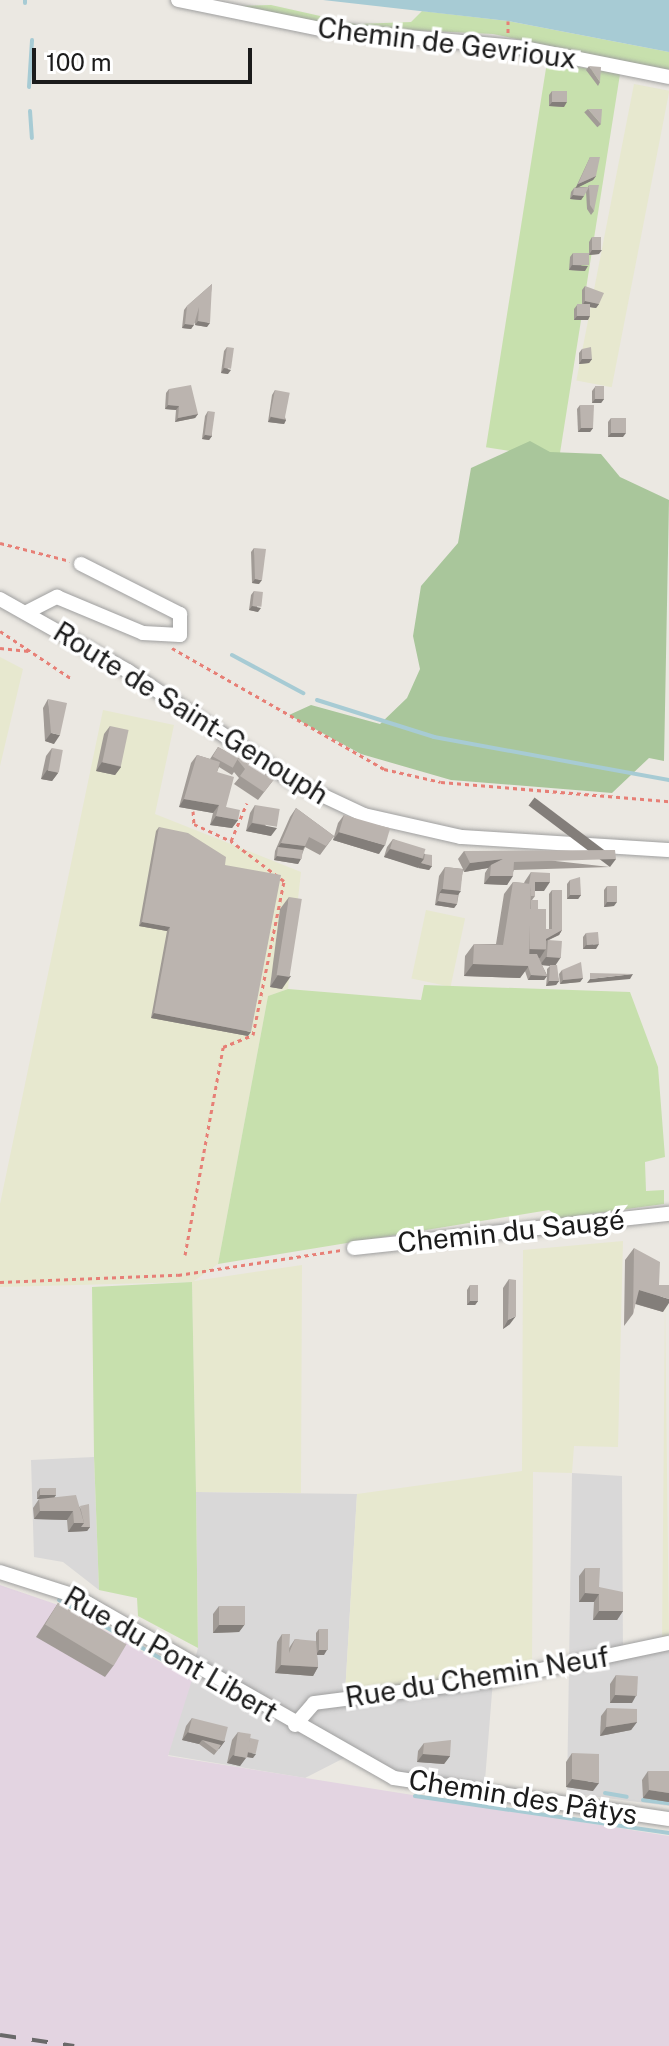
<!DOCTYPE html>
<html>
<head>
<meta charset="utf-8">
<style>
	body { margin:0 }
	#map { position:relative; width:669px; height:2046px; overflow:hidden; background:#ebe8e2; font-family:"Public Sans",sans-serif }
	div>[style] { position:absolute }
	.residential>* { inset:0; background:#d9d8d8 }
	.industrial>* { inset:0; background:#e3d4e1 }
	.farmland>* { inset:0; background:#e7e8cf; transform-origin:0 0 }
	.grass>* { inset:0; background:#c7e0ad; transform-origin:0 0 }
	.forest>* { inset:0; background:#a9c69b }
	.water>* { inset:0; background:#a7cbd4 }
	.stream>* { height:4px; margin:-2px; padding:0 2px; transform-origin:2px; border-radius:2px; background:#a7cbd4 }
	.path>* { height:3px; margin-top:-1.5px; transform-origin:0; background:repeating-linear-gradient(90deg,#e77f76 0 4px,transparent 0 8px) }
	.roads { filter:drop-shadow(0 0 2px #9f9f9f) drop-shadow(0 0 2px #9f9f9f) }
	.minor>* { height:14px; margin:-7px; padding:0 7px; transform-origin:7px; border-radius:7px; background:#fff }
	.rail>* { height:4px; margin-top:-2px; transform-origin:0; background:repeating-linear-gradient(90deg,#696969 0 16px,transparent 0 32px) }
	.wall>* { inset:0; background:#a19b96; transform-origin:0 0 }
	.shaded-wall>* { inset:0; background:#837e7a; transform-origin:0 0 }
	.building>* { inset:0; background:#bbb4af; transform-origin:0 0 }
	span { translate:-50% -50%; white-space:nowrap; text-align:center; line-height:1.15; -webkit-text-stroke:7px #fff; paint-order:stroke }
	.street-label { font-size:28px; color:#1b1b1b }
	.scale { position:absolute; left:32px; top:48px; width:220px; height:36px; box-sizing:border-box; border:4px solid #1b1b1b; border-top:0; padding-left:10px; font-size:24px; line-height:28px; white-space:nowrap; color:#1b1b1b; -webkit-text-stroke:6px #fff; paint-order:stroke }
</style>
</head>
<body>
<div id="map">
	<div class="residential">
		<div style="clip-path:polygon(94px 1457px,99px 1590px,63px 1562px,34px 1557px,31px 1460px)"></div>
		<div style="clip-path:polygon(572px 1473px,622px 1476px,623px 1653px,669px 1643px,669px 1806px,567px 1793px)"></div>
		<div style="clip-path:polygon(196px 1492px,357px 1494px,345px 1694px,493px 1680px,484px 1793px,438px 1788px,348px 1756px,305px 1778px,168px 1755px,198px 1648px)"></div>
	</div>
	<div class="industrial">
		<div style="clip-path:polygon(0 1585px,64px 1607px,192px 1680px,168px 1756px,669px 1836px,669px 2046px,0 2046px)"></div>
	</div>
	<div class="farmland">
		<div style="left:634px;top:84px;width:36px;height:302px;rotate:11deg"></div>
		<div style="clip-path:polygon(0 657px,23px 669px,0 766px)"></div>
		<div style="clip-path:polygon(103px 710px,174px 725px,155px 814px,301px 872px,288px 989px,268px 996px,218px 1264px,194px 1281px,302px 1265px,301px 1493px,196px 1492px,192px 1282px,0 1287px,0 1204px)"></div>
		<div style="left:426px;top:910px;width:40px;height:70px;rotate:12deg"></div>
		<div style="clip-path:polygon(623px 1241px,618px 1447px,574px 1446px,572px 1473px,533px 1472px,532px 1673px,345px 1694px,357px 1494px,522px 1471px,523px 1250px)"></div>
		<div style="clip-path:polygon(665px 1296px,669px 1643px,662px 1645px)"></div>
	</div>
	<div class="grass">
		<div style="clip-path:polygon(271px 5px,356px 24px,411px 22px,422px 11px,508px 21px,669px 52px,669px 71px,493px 34px,346px 27px,235px 6px)"></div>
		<div style="left:547px;top:62px;width:74px;height:390px;rotate:9deg"></div>
		<div style="clip-path:polygon(424px 985px,630px 992px,658px 1067px,665px 1157px,645px 1162px,646px 1191px,664px 1190px,664px 1204px,560px 1218px,549px 1210px,218px 1264px,268px 996px,288px 989px,421px 1000px)"></div>
		<div style="clip-path:polygon(192px 1282px,196px 1492px,198px 1648px,138px 1616px,137px 1598px,99px 1590px,94px 1456px,92px 1287px)"></div>
	</div>
	<div class="forest">
		<div style="clip-path:polygon(530px 441px,550px 452px,601px 454px,620px 477px,669px 500px,664px 761px,649px 758px,612px 793px,451px 780px,361px 754px,289px 715px,311px 705px,380px 724px,407px 698px,420px 669px,413px 636px,421px 586px,458px 543px,471px 468px)"></div>
	</div>
	<div class="water">
		<div style="clip-path:polygon(323px 0,669px 0,669px 52px,508px 21px)"></div>
	</div>
	<div class="stream">
		<div style="left:25px;top:0;width:3px;rotate:90deg"></div>
		<div style="left:29px;top:87px;width:47px;rotate:-86.3deg"></div>
		<div style="left:30px;top:111px;width:27px;rotate:86deg"></div>
		<div style="left:232px;top:655px;width:81px;rotate:28.2deg"></div>
		<div style="left:317px;top:700px;width:123px;rotate:17.5deg"></div>
		<div style="left:434px;top:737px;width:239px;rotate:10.4deg"></div>
		<div style="left:59px;top:1600px;width:152px;rotate:29.9deg"></div>
		<div style="left:605px;top:1793px;width:22px;rotate:10deg"></div>
		<div style="left:415px;top:1796px;width:257px;rotate:8.3deg"></div>
		<div style="left:643px;top:1800px;width:26px;rotate:7deg"></div>
	</div>
	<div class="path">
		<div style="left:508px;top:21px;width:12px;rotate:90deg"></div>
		<div style="left:0;top:543px;width:72px;rotate:14.4deg"></div>
		<div style="left:0;top:631px;width:87px;rotate:33.7deg"></div>
		<div style="left:0;top:648px;width:31px;rotate:6deg"></div>
		<div style="left:172px;top:648px;width:244px;rotate:29.7deg"></div>
		<div style="left:384px;top:769px;width:58px;rotate:12.8deg"></div>
		<div style="left:441px;top:782px;width:229px;rotate:4.8deg"></div>
		<div style="left:193px;top:811px;width:13px;rotate:86deg"></div>
		<div style="left:194px;top:824px;width:41px;rotate:24.7deg"></div>
		<div style="left:231px;top:841px;width:41px;rotate:-67.2deg"></div>
		<div style="left:185px;top:1255px;width:211px;rotate:-79.6deg"></div>
		<div style="left:223px;top:1047px;width:32px;rotate:-22deg"></div>
		<div style="left:253px;top:1035px;width:157px;rotate:-78.6deg"></div>
		<div style="left:284px;top:881px;width:66px;rotate:-143deg"></div>
		<div style="left:0;top:1282px;width:178px;rotate:-2.3deg"></div>
		<div style="left:178px;top:1275px;width:166px;rotate:-8.7deg"></div>
	</div>
	<div class="roads">
		<div class="minor">
			<div style="left:178px;top:0;width:146px;rotate:11.5deg"></div>
			<div style="left:321px;top:29px;width:204px;rotate:5.3deg"></div>
			<div style="left:524px;top:48px;width:148px;rotate:11.3deg"></div>
			<div style="left:0;top:599px;width:147px;rotate:29.4deg"></div>
			<div style="left:128px;top:671px;width:200px;rotate:33.8deg"></div>
			<div style="left:294px;top:782px;width:77px;rotate:25.2deg"></div>
			<div style="left:364px;top:815px;width:99px;rotate:12.8deg"></div>
			<div style="left:461px;top:837px;width:208px;rotate:3.6deg"></div>
			<div style="left:27px;top:612px;width:34px;rotate:-27deg"></div>
			<div style="left:57px;top:597px;width:93px;rotate:22.7deg"></div>
			<div style="left:143px;top:633px;width:37px;rotate:3deg"></div>
			<div style="left:180px;top:635px;width:21px;rotate:-90deg"></div>
			<div style="left:180px;top:614px;width:111px;rotate:-153.2deg"></div>
			<div style="left:354px;top:1248px;width:317px;rotate:-6.2deg"></div>
			<div style="left:0;top:1572px;width:79px;rotate:17.7deg"></div>
			<div style="left:75px;top:1596px;width:367px;rotate:29.7deg"></div>
			<div style="left:394px;top:1778px;width:278px;rotate:8.5deg"></div>
			<div style="left:295px;top:1725px;width:29px;rotate:-49deg"></div>
			<div style="left:314px;top:1703px;width:180px;rotate:-7.3deg"></div>
			<div style="left:493px;top:1680px;width:180px;rotate:-11.9deg"></div>
		</div>
	</div>
	<div class="rail">
		<div style="left:0;top:2035px;width:75px;rotate:8.5deg"></div>
	</div>
	<div class="wall">
		<div style="clip-path:polygon(589px 66px,600px 82px,598px 86px,586px 70px)"></div>
		<div style="clip-path:polygon(552px 91px,564px 107px,549px 106px,549px 95px)"></div>
		<div style="left:588px;top:109px;width:20px;height:5px;rotate:49deg"></div>
		<div style="clip-path:polygon(590px 157px,596px 176px,593px 180px,578px 187px,588px 187px,589px 185px,594px 211px,591px 215px,587px 209px,586px 191px,581px 200px,570px 199px,571px 192px,574px 188px,576px 187px)"></div>
		<div style="clip-path:polygon(592px 237px,599px 254px,589px 255px,589px 242px)"></div>
		<div style="clip-path:polygon(573px 253px,585px 271px,569px 270px,570px 257px)"></div>
		<div style="clip-path:polygon(212px 284px,207px 327px,195px 325px,195px 322px,191px 329px,182px 328px,184px 310px,187px 306px)"></div>
		<div style="clip-path:polygon(585px 286px,599px 304px,596px 308px,590px 307px,588px 320px,574px 320px,574px 309px,577px 305px,582px 305px,582px 290px)"></div>
		<div style="clip-path:polygon(227px 347px,228px 374px,221px 373px,224px 351px)"></div>
		<div style="clip-path:polygon(582px 349px,592px 359px,589px 363px,579px 364px,579px 353px)"></div>
		<div style="clip-path:polygon(595px 387px,604px 399px,601px 403px,592px 403px,592px 391px)"></div>
		<div style="clip-path:polygon(169px 389px,198px 414px,195px 418px,175px 422px,176px 410px,165px 409px,166px 393px)"></div>
		<div style="clip-path:polygon(275px 390px,286px 420px,284px 424px,268px 422px,272px 395px)"></div>
		<div style="clip-path:polygon(580px 405px,593px 428px,590px 432px,578px 432px,577px 409px)"></div>
		<div style="clip-path:polygon(208px 411px,212px 436px,209px 440px,202px 439px,205px 416px)"></div>
		<div style="clip-path:polygon(611px 418px,623px 437px,608px 437px,608px 422px)"></div>
		<div style="clip-path:polygon(254px 548px,259px 584px,252px 583px,251px 552px)"></div>
		<div style="clip-path:polygon(254px 591px,258px 612px,249px 610px,251px 595px)"></div>
		<div style="clip-path:polygon(48px 699px,54px 744px,45px 741px,43px 708px)"></div>
		<div style="clip-path:polygon(110px 726px,121px 767px,115px 775px,96px 771px,104px 734px)"></div>
		<div style="clip-path:polygon(218px 747px,275px 778px,258px 800px,234px 784px,239px 778px,234px 772px,232px 775px,219px 767px,217px 772px,226px 807px,238px 820px,232px 828px,210px 825px,213px 813px,179px 807px,191px 763px,197px 755px,210px 759px)"></div>
		<div style="clip-path:polygon(52px 748px,58px 773px,52px 781px,41px 779px,46px 756px)"></div>
		<div style="clip-path:polygon(255px 805px,271px 836px,246px 831px,250px 813px)"></div>
		<div style="clip-path:polygon(296px 808px,334px 836px,320px 855px,305px 847px,298px 864px,274px 860px,275px 851px,290px 817px)"></div>
		<div style="clip-path:polygon(344px 815px,379px 854px,333px 840px,338px 823px)"></div>
		<div style="clip-path:polygon(159px 827px,225px 865px,248px 1036px,151px 1018px,167px 931px,139px 926px,156px 831px)"></div>
		<div style="clip-path:polygon(393px 839px,425px 854px,432px 866px,429px 870px,384px 857px,387px 847px)"></div>
		<div style="clip-path:polygon(464px 851px,610px 867px,514px 870px,507px 885px,484px 884px,485px 873px,488px 868px,464px 872px,463px 870px,457px 904px,454px 908px,435px 905px,439px 876px,445px 867px,463px 869px,458px 859px)"></div>
		<div style="clip-path:polygon(evenodd,531px 872px,544px 891px,535px 891px,535px 896px,532px 900px,538px 909px,546px 929px,549px 929px,549px 894px,552px 890px,562px 930px,559px 935px,549px 940px,559px 981px,556px 985px,546px 986px,547px 976px,544px 980px,528px 980px,525px 971px,520px 978px,464px 976px,465px 956px,474px 944px,496px 944px,504px 894px,513px 882px,524px 883px,525px 881px,531px 872px,542px 965px,550px 966px,547px 969px,547px 975px,542px 965px)"></div>
		<div style="clip-path:polygon(570px 880px,581px 895px,578px 899px,567px 899px,567px 884px)"></div>
		<div style="clip-path:polygon(607px 886px,614px 906px,604px 907px,604px 890px)"></div>
		<div style="clip-path:polygon(289px 897px,282px 989px,270px 987px,280px 909px)"></div>
		<div style="clip-path:polygon(586px 933px,596px 949px,583px 949px,583px 937px)"></div>
		<div style="clip-path:polygon(562px 970px,583px 978px,580px 982px,560px 984px,559px 974px)"></div>
		<div style="clip-path:polygon(634px 1248px,659px 1285px,663px 1312px,635px 1304px,633px 1314px,624px 1326px,625px 1260px)"></div>
		<div style="clip-path:polygon(509px 1279px,510px 1324px,503px 1329px,503px 1288px)"></div>
		<div style="clip-path:polygon(470px 1285px,478px 1301px,475px 1305px,467px 1305px,467px 1290px)"></div>
		<div style="clip-path:polygon(40px 1488px,56px 1495px,54px 1497px,80px 1507px,90px 1527px,87px 1531px,68px 1532px,67px 1520px,34px 1519px,33px 1508px,39px 1499px,43px 1499px,37px 1499px,37px 1492px)"></div>
		<div style="clip-path:polygon(585px 1568px,599px 1587px,623px 1611px,617px 1620px,593px 1620px,594px 1602px,579px 1602px,579px 1576px)"></div>
		<div style="clip-path:polygon(58px 1603px,114px 1665px,105px 1677px,36px 1637px)"></div>
		<div style="clip-path:polygon(219px 1606px,245px 1624px,239px 1632px,213px 1633px,213px 1614px)"></div>
		<div style="clip-path:polygon(319px 1629px,324px 1655px,317px 1655px,318px 1667px,313px 1676px,275px 1673px,277px 1642px,282px 1634px,289px 1648px,295px 1639px,316px 1643px,316px 1633px)"></div>
		<div style="clip-path:polygon(616px 1675px,632px 1703px,610px 1703px,610px 1684px)"></div>
		<div style="clip-path:polygon(607px 1708px,637px 1722px,631px 1730px,600px 1736px,601px 1716px)"></div>
		<div style="clip-path:polygon(192px 1718px,225px 1741px,214px 1755px,199px 1744px,182px 1740px,186px 1726px)"></div>
		<div style="clip-path:polygon(238px 1732px,250px 1738px,253px 1758px,246px 1757px,240px 1766px,227px 1763px,232px 1740px)"></div>
		<div style="clip-path:polygon(424px 1743px,450px 1756px,444px 1764px,417px 1762px,418px 1751px)"></div>
		<div style="clip-path:polygon(572px 1753px,593px 1791px,566px 1787px,566px 1762px)"></div>
		<div style="clip-path:polygon(648px 1771px,669px 1771px,669px 1802px,643px 1798px,642px 1780px)"></div>
	</div>
	<div class="shaded-wall">
		<div style="clip-path:polygon(552px 102px,567px 102px,564px 107px,549px 106px)"></div>
		<div style="clip-path:polygon(596px 176px,593px 180px,575px 189px,578px 184px)"></div>
		<div style="clip-path:polygon(573px 195px,584px 196px,581px 200px,570px 199px)"></div>
		<div style="clip-path:polygon(592px 250px,602px 250px,599px 254px,589px 255px)"></div>
		<div style="clip-path:polygon(572px 265px,588px 266px,585px 271px,569px 270px)"></div>
		<div style="clip-path:polygon(585px 301px,599px 304px,596px 308px,582px 306px)"></div>
		<div style="clip-path:polygon(577px 316px,590px 316px,588px 320px,574px 320px)"></div>
		<div style="clip-path:polygon(198px 321px,210px 323px,207px 327px,195px 325px)"></div>
		<div style="clip-path:polygon(185px 324px,194px 325px,191px 329px,182px 328px)"></div>
		<div style="clip-path:polygon(582px 359px,592px 359px,589px 363px,579px 364px)"></div>
		<div style="clip-path:polygon(224px 368px,231px 370px,228px 374px,221px 373px)"></div>
		<div style="clip-path:polygon(595px 399px,604px 399px,601px 403px,592px 403px)"></div>
		<div style="clip-path:polygon(168px 405px,179px 406px,176px 410px,165px 409px)"></div>
		<div style="clip-path:polygon(198px 414px,195px 418px,175px 422px,178px 418px)"></div>
		<div style="clip-path:polygon(271px 417px,286px 420px,284px 424px,268px 422px)"></div>
		<div style="clip-path:polygon(581px 428px,593px 428px,590px 432px,578px 432px)"></div>
		<div style="clip-path:polygon(611px 433px,626px 433px,623px 437px,608px 437px)"></div>
		<div style="clip-path:polygon(205px 435px,212px 436px,209px 440px,202px 439px)"></div>
		<div style="clip-path:polygon(255px 579px,262px 580px,259px 584px,252px 583px)"></div>
		<div style="clip-path:polygon(252px 606px,261px 608px,258px 612px,249px 610px)"></div>
		<div style="clip-path:polygon(51px 733px,60px 735px,54px 744px,45px 741px)"></div>
		<div style="clip-path:polygon(102px 762px,121px 767px,115px 775px,96px 771px)"></div>
		<div style="clip-path:polygon(47px 770px,58px 773px,52px 781px,41px 779px)"></div>
		<div style="clip-path:polygon(184px 799px,219px 805px,213px 813px,179px 807px)"></div>
		<div style="clip-path:polygon(216px 816px,238px 820px,232px 828px,210px 825px)"></div>
		<div style="clip-path:polygon(252px 823px,277px 828px,271px 836px,246px 831px)"></div>
		<div style="clip-path:polygon(339px 832px,385px 845px,379px 854px,333px 840px)"></div>
		<div style="clip-path:polygon(281px 843px,305px 846px,300px 854px,278px 847px)"></div>
		<div style="clip-path:polygon(390px 849px,424px 859px,418px 868px,384px 857px)"></div>
		<div style="clip-path:polygon(277px 856px,301px 859px,298px 864px,274px 860px)"></div>
		<div style="clip-path:polygon(503px 859px,491px 865px,488px 868px,464px 872px,470px 863px)"></div>
		<div style="left:616px;top:859px;width:10px;height:102px;rotate:127deg"></div>
		<div style="clip-path:polygon(421px 863px,432px 866px,429px 870px,418px 868px)"></div>
		<div style="clip-path:polygon(490px 876px,513px 876px,507px 885px,484px 884px)"></div>
		<div style="clip-path:polygon(535px 882px,550px 882px,544px 891px,529px 891px)"></div>
		<div style="clip-path:polygon(442px 889px,461px 891px,455px 899px,440px 893px,437px 897px)"></div>
		<div style="clip-path:polygon(570px 895px,581px 895px,578px 899px,567px 899px)"></div>
		<div style="clip-path:polygon(438px 901px,457px 904px,454px 908px,435px 905px)"></div>
		<div style="clip-path:polygon(607px 902px,617px 902px,614px 906px,604px 907px)"></div>
		<div style="clip-path:polygon(142px 922px,170px 927px,167px 931px,139px 926px)"></div>
		<div style="clip-path:polygon(562px 930px,559px 935px,539px 944px,542px 940px)"></div>
		<div style="clip-path:polygon(599px 944px,596px 949px,583px 949px,586px 945px)"></div>
		<div style="clip-path:polygon(527px 949px,545px 950px,540px 958px,525px 958px)"></div>
		<div style="clip-path:polygon(546px 957px,561px 957px,555px 966px,540px 965px)"></div>
		<div style="clip-path:polygon(473px 964px,529px 966px,520px 978px,464px 976px)"></div>
		<div style="clip-path:polygon(633px 974px,630px 979px,587px 983px,590px 979px)"></div>
		<div style="clip-path:polygon(278px 975px,291px 976px,282px 989px,270px 987px)"></div>
		<div style="clip-path:polygon(531px 975px,547px 976px,544px 980px,528px 980px)"></div>
		<div style="clip-path:polygon(583px 978px,580px 982px,560px 984px,563px 980px)"></div>
		<div style="clip-path:polygon(549px 981px,559px 981px,556px 985px,546px 986px)"></div>
		<div style="clip-path:polygon(154px 1013px,251px 1032px,248px 1036px,151px 1018px)"></div>
		<div style="clip-path:polygon(639px 1290px,669px 1299px,669px 1303px,663px 1312px,633px 1303px)"></div>
		<div style="clip-path:polygon(470px 1301px,478px 1301px,475px 1305px,467px 1305px)"></div>
		<div style="clip-path:polygon(516px 1316px,510px 1324px,503px 1329px,508px 1320px)"></div>
		<div style="clip-path:polygon(40px 1495px,56px 1495px,53px 1499px,37px 1499px)"></div>
		<div style="clip-path:polygon(40px 1511px,73px 1511px,67px 1520px,34px 1519px)"></div>
		<div style="clip-path:polygon(74px 1523px,84px 1523px,90px 1527px,87px 1531px,68px 1532px)"></div>
		<div style="clip-path:polygon(585px 1593px,599px 1594px,594px 1602px,579px 1602px)"></div>
		<div style="clip-path:polygon(599px 1611px,623px 1611px,617px 1620px,593px 1620px)"></div>
		<div style="clip-path:polygon(245px 1624px,239px 1632px,213px 1633px,219px 1625px)"></div>
		<div style="clip-path:polygon(319px 1650px,327px 1650px,324px 1655px,316px 1655px)"></div>
		<div style="clip-path:polygon(281px 1665px,318px 1667px,313px 1676px,275px 1673px)"></div>
		<div style="clip-path:polygon(637px 1694px,632px 1703px,610px 1703px,615px 1695px)"></div>
		<div style="clip-path:polygon(637px 1722px,631px 1730px,600px 1736px,606px 1727px)"></div>
		<div style="clip-path:polygon(188px 1732px,225px 1741px,219px 1749px,202px 1740px,199px 1744px,182px 1740px)"></div>
		<div style="clip-path:polygon(245px 1752px,256px 1754px,253px 1758px,242px 1756px)"></div>
		<div style="clip-path:polygon(423px 1754px,450px 1756px,444px 1764px,417px 1762px)"></div>
		<div style="clip-path:polygon(233px 1755px,246px 1758px,240px 1766px,227px 1763px)"></div>
		<div style="clip-path:polygon(572px 1779px,599px 1783px,593px 1791px,566px 1787px)"></div>
		<div style="clip-path:polygon(649px 1790px,669px 1793px,669px 1802px,643px 1798px)"></div>
	</div>
	<div class="building">
		<div style="clip-path:polygon(589px 66px,601px 67px,600px 82px)"></div>
		<div style="left:552px;top:91px;width:15px;height:11px"></div>
		<div style="clip-path:polygon(588px 109px,602px 109px,601px 124px)"></div>
		<div style="clip-path:polygon(590px 157px,600px 157px,596px 176px,578px 184px)"></div>
		<div style="clip-path:polygon(589px 185px,599px 185px,594px 211px,590px 205px)"></div>
		<div style="clip-path:polygon(589px 187px,584px 196px,573px 195px,574px 188px)"></div>
		<div style="left:592px;top:237px;width:9px;height:13px"></div>
		<div style="left:573px;top:253px;width:16px;height:12px"></div>
		<div style="clip-path:polygon(212px 284px,210px 323px,198px 321px,199px 307px,194px 325px,185px 324px,187px 306px)"></div>
		<div style="clip-path:polygon(585px 286px,604px 293px,599px 304px,585px 301px)"></div>
		<div style="left:590px;top:304px;width:12px;height:13px;rotate:90deg"></div>
		<div style="left:227px;top:347px;width:7px;height:21px;rotate:8deg"></div>
		<div style="clip-path:polygon(591px 347px,592px 359px,582px 359px,582px 349px)"></div>
		<div style="clip-path:polygon(191px 385px,198px 414px,178px 418px,179px 406px,168px 405px,169px 389px)"></div>
		<div style="left:604px;top:386px;width:13px;height:9px;rotate:90deg"></div>
		<div style="left:275px;top:390px;width:15px;height:27px;rotate:11deg"></div>
		<div style="clip-path:polygon(580px 405px,594px 405px,593px 428px,581px 428px)"></div>
		<div style="left:208px;top:411px;width:7px;height:24px;rotate:8deg"></div>
		<div style="left:611px;top:418px;width:15px;height:15px"></div>
		<div style="clip-path:polygon(254px 548px,266px 549px,262px 580px,255px 579px)"></div>
		<div style="left:254px;top:591px;width:9px;height:15px;rotate:6deg"></div>
		<div style="clip-path:polygon(48px 699px,67px 703px,60px 735px,51px 733px)"></div>
		<div style="left:110px;top:726px;width:19px;height:37px;rotate:12deg"></div>
		<div style="left:218px;top:747px;width:23px;height:11px;rotate:29deg"></div>
		<div style="left:52px;top:748px;width:11px;height:23px;rotate:10deg"></div>
		<div style="clip-path:polygon(197px 755px,220px 762px,217px 772px,234px 777px,226px 807px,240px 810px,238px 820px,216px 816px,219px 805px,184px 799px)"></div>
		<div style="clip-path:polygon(245px 757px,275px 778px,264px 792px,240px 776px,245px 769px,237px 759px)"></div>
		<div style="left:255px;top:805px;width:25px;height:18px;rotate:9deg"></div>
		<div style="clip-path:polygon(296px 808px,334px 836px,326px 846px,309px 837px,305px 846px,281px 843px)"></div>
		<div style="left:344px;top:815px;width:48px;height:18px;rotate:16deg"></div>
		<div style="clip-path:polygon(159px 827px,188px 833px,226px 857px,225px 865px,281px 875px,251px 1032px,154px 1013px,170px 927px,142px 922px)"></div>
		<div style="left:393px;top:839px;width:34px;height:10px;rotate:17deg"></div>
		<div style="left:278px;top:847px;width:25px;height:9px;rotate:7deg"></div>
		<div style="clip-path:polygon(615px 850px,616px 859px,514px 862px,513px 876px,490px 876px,491px 865px,503px 859px,470px 863px,464px 851px)"></div>
		<div style="clip-path:polygon(425px 854px,432px 855px,432px 866px,421px 863px,424px 859px)"></div>
		<div style="left:445px;top:867px;width:18px;height:22px;rotate:6deg"></div>
		<div style="clip-path:polygon(531px 872px,550px 873px,550px 882px,535px 882px,535px 896px,531px 896px,531px 884px,529px 884px)"></div>
		<div style="clip-path:polygon(580px 877px,581px 895px,570px 895px,570px 880px)"></div>
		<div style="clip-path:polygon(513px 882px,531px 884px,529px 966px,473px 964px,474px 944px,503px 945px)"></div>
		<div style="left:607px;top:886px;width:10px;height:16px"></div>
		<div style="clip-path:polygon(552px 890px,562px 890px,562px 930px,546px 939px,546px 929px,552px 929px)"></div>
		<div style="clip-path:polygon(440px 893px,458px 895px,457px 904px,438px 901px)"></div>
		<div style="left:289px;top:897px;width:13px;height:79px;rotate:9deg"></div>
		<div style="left:531px;top:900px;width:7px;height:9px"></div>
		<div style="left:530px;top:909px;width:16px;height:40px"></div>
		<div style="left:598px;top:932px;width:12px;height:12px;rotate:85deg"></div>
		<div style="left:548px;top:940px;width:14px;height:17px;rotate:4deg"></div>
		<div style="clip-path:polygon(529px 954px,537px 954px,547px 976px,531px 975px,528px 966px,529px 966px)"></div>
		<div style="clip-path:polygon(581px 962px,583px 978px,563px 980px,562px 970px)"></div>
		<div style="clip-path:polygon(550px 965px,557px 965px,559px 981px,549px 981px)"></div>
		<div style="clip-path:polygon(590px 973px,633px 974px,590px 979px)"></div>
		<div style="clip-path:polygon(634px 1248px,660px 1262px,659px 1285px,669px 1285px,669px 1299px,639px 1290px,633px 1314px)"></div>
		<div style="clip-path:polygon(509px 1279px,516px 1280px,516px 1316px,508px 1320px)"></div>
		<div style="left:470px;top:1285px;width:8px;height:16px"></div>
		<div style="left:40px;top:1488px;width:16px;height:7px"></div>
		<div style="clip-path:polygon(76px 1495px,84px 1523px,74px 1523px,73px 1511px,40px 1511px,39px 1499px)"></div>
		<div style="clip-path:polygon(89px 1504px,90px 1527px,81px 1527px,84px 1523px,80px 1506px)"></div>
		<div style="clip-path:polygon(585px 1568px,600px 1568px,599px 1587px,623px 1592px,623px 1611px,599px 1611px,599px 1594px,585px 1593px)"></div>
		<div style="left:58px;top:1603px;width:80px;height:25px;rotate:31deg"></div>
		<div style="left:219px;top:1606px;width:26px;height:19px"></div>
		<div style="left:319px;top:1629px;width:9px;height:21px"></div>
		<div style="clip-path:polygon(282px 1634px,290px 1634px,289px 1653px,295px 1639px,316px 1641px,318px 1667px,281px 1665px)"></div>
		<div style="left:616px;top:1675px;width:22px;height:20px;rotate:3deg"></div>
		<div style="clip-path:polygon(607px 1708px,637px 1709px,637px 1722px,606px 1727px)"></div>
		<div style="left:192px;top:1718px;width:37px;height:15px;rotate:14deg"></div>
		<div style="left:238px;top:1732px;width:13px;height:24px;rotate:9deg"></div>
		<div style="left:250px;top:1738px;width:9px;height:14px;rotate:13deg"></div>
		<div style="clip-path:polygon(202px 1740px,221px 1745px,217px 1751px)"></div>
		<div style="clip-path:polygon(451px 1740px,450px 1756px,423px 1754px,424px 1743px)"></div>
		<div style="clip-path:polygon(572px 1753px,599px 1754px,599px 1783px,572px 1779px)"></div>
		<div style="clip-path:polygon(648px 1771px,669px 1771px,669px 1793px,649px 1790px)"></div>
	</div>
	<div class="street-label">
		<span style="left:447px;top:43px;rotate:7deg">Chemin de Gevrioux</span>
		<span style="left:191px;top:713px;rotate:32deg">Route de Saint-Genouph</span>
		<span style="left:511px;top:1231px;rotate:-6deg">Chemin du Saugé</span>
		<span style="left:171px;top:1654px;rotate:30deg">Rue du Pont Libert</span>
		<span style="left:477px;top:1677px;rotate:-9deg">Rue du Chemin Neuf</span>
		<span style="left:523px;top:1797px;rotate:9deg">Chemin des Pâtys</span>
	</div>
	<div class="scale">100 m</div>
</div>
</body>
</html>
